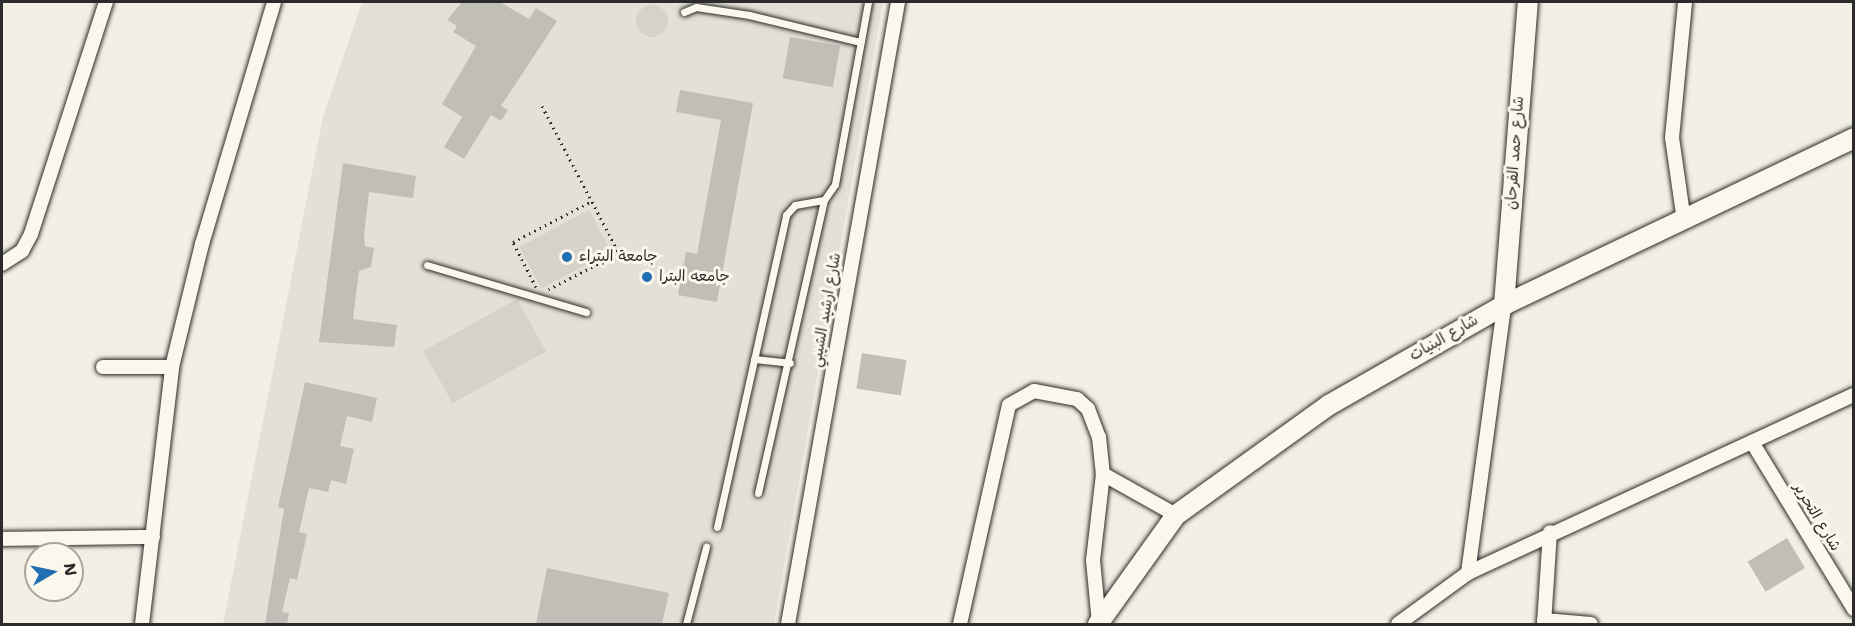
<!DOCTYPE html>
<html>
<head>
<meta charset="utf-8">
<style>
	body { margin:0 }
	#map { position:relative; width:1855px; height:626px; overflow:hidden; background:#f3efe4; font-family:"Shantell Sans","Playpen Sans Arabic",sans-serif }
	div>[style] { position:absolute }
	.built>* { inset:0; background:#e4e0d6 }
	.green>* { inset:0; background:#d5d2c9; transform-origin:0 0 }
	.round { border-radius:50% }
	.building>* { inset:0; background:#c0beb6; transform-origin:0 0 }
	.path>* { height:3px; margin-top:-1.5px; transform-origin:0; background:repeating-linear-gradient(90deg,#2b2b2b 0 1.5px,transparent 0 6px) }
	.roads { filter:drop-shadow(0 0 2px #2b2b2b) drop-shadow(0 0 2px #2b2b2b) }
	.lane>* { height:7px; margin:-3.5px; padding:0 3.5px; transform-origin:3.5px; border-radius:3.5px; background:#fbf7ec }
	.street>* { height:14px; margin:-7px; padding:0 7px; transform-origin:7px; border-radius:7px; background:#fbf7ec }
	.secondary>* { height:20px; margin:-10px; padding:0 10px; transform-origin:10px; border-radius:10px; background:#fbf7ec }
	.dots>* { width:16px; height:16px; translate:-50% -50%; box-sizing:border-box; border:3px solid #fbf7ec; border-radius:50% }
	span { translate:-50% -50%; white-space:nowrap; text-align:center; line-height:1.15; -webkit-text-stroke:6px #fbf7ec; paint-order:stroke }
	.street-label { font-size:15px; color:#2b2b2b }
	.poi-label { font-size:15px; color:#2b2b2b }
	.left { translate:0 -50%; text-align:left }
	.frame { position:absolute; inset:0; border:3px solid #2b2b2b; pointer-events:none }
	.north { position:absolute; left:24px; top:542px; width:60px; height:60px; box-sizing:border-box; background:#fbf7ec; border:2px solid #a8a59f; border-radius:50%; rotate:81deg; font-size:16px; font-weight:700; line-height:24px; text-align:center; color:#2b2b2b }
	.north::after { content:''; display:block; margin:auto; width:21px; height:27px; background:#1f6fb2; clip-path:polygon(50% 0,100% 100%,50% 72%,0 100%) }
</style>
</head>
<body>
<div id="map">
	<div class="built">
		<div style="clip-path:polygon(362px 2px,883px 2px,774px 624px,223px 624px,323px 117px)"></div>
	</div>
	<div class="green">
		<div class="round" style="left:636px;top:5px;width:32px;height:32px"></div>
		<div style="left:589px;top:210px;width:47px;height:79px;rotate:62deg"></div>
		<div style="left:517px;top:299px;width:60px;height:107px;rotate:61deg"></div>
	</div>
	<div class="building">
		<div style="clip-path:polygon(462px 2px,500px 2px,529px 19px,536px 8px,557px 21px,501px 106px,508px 110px,501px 121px,491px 115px,464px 159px,444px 147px,462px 117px,442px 104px,476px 46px,453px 32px,457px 26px,447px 20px)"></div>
		<div style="left:790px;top:37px;width:51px;height:42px;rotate:10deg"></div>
		<div style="clip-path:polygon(680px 90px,753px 103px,717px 302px,678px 295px,686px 252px,697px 254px,721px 120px,676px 112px)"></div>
		<div style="clip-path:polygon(343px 163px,416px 176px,413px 198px,369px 192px,364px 236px,365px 246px,374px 248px,371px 267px,359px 271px,353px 319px,397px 325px,394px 347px,319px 342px)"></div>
		<div style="left:862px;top:353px;width:45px;height:36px;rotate:9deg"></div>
		<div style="clip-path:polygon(305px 382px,377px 398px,372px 422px,347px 416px,340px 446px,354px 449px,346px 484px,331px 480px,328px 492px,309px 488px,299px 532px,307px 534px,297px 580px,290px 578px,282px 612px,289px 613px,287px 624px,265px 624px,284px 509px,278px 507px)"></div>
		<div style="left:1787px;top:538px;width:35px;height:46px;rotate:59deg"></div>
		<div style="clip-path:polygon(547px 568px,669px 593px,662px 624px,536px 624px)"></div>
	</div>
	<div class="path">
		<div style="left:542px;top:106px;width:166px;rotate:62.4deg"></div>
		<div style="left:619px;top:253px;width:79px;rotate:152.8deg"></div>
		<div style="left:536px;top:287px;width:51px;rotate:-117.1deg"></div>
		<div style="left:513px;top:242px;width:89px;rotate:-27.4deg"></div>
	</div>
	<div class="roads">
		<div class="lane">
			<div style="left:684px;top:12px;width:13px;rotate:-23deg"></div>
			<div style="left:696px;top:7px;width:54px;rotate:8.6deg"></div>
			<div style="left:749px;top:15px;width:115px;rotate:13.6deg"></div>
			<div style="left:427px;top:265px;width:166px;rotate:16.5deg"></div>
			<div style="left:754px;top:359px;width:36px;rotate:6deg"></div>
			<div style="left:758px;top:493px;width:300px;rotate:-77.3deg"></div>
			<div style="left:717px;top:527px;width:320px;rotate:-77.5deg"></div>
			<div style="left:786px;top:215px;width:13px;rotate:-48deg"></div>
			<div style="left:795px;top:205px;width:29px;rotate:-10deg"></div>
			<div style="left:824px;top:200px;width:19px;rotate:-55deg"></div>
			<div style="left:835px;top:184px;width:185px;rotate:-79.7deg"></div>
			<div style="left:686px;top:624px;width:80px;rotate:-75.4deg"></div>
		</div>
		<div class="street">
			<div style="left:1684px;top:221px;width:84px;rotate:-98.2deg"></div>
			<div style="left:1672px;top:138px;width:137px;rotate:-84.5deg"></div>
			<div style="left:2px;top:264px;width:24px;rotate:-33deg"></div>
			<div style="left:22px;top:251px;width:19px;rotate:-62deg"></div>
			<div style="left:31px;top:234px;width:244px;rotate:-72.1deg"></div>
			<div style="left:103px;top:367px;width:69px"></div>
			<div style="left:1752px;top:442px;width:196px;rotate:58.6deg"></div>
			<div style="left:1103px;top:474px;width:84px;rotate:29.3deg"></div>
			<div style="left:2px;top:539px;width:151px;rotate:-0.8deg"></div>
			<div style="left:1468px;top:573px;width:270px;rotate:-82.3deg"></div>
			<div style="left:1544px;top:620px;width:47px;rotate:4.9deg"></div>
			<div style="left:142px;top:624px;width:259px;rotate:-83.3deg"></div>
			<div style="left:172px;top:367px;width:127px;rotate:-76.3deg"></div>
			<div style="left:202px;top:244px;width:252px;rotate:-73.4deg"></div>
			<div style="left:788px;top:624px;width:632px;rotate:-79.97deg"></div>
			<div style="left:960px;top:624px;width:224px;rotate:-77.4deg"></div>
			<div style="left:1009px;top:405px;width:29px;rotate:-29deg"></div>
			<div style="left:1034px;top:391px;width:44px;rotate:10.5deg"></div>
			<div style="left:1077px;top:399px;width:15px;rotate:42deg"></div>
			<div style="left:1088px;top:409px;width:30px;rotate:69deg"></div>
			<div style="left:1099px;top:437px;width:37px;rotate:84deg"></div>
			<div style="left:1103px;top:474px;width:87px;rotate:96.6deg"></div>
			<div style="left:1093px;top:560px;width:64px;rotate:84.6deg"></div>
			<div style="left:1398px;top:624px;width:87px;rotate:-36.1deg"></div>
			<div style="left:1468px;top:573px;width:425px;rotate:-24.8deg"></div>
			<div style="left:1544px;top:624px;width:92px;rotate:-86.3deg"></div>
		</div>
		<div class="secondary">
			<div style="left:1504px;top:305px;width:304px;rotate:-85.5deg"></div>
			<div style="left:1098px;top:624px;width:134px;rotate:-54.4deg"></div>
			<div style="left:1176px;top:515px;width:188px;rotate:-35.7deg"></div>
			<div style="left:1329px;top:405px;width:202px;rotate:-29.7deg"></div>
			<div style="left:1504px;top:305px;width:388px;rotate:-25.5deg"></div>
		</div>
	</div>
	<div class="dots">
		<div style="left:567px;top:257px;background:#1f6fb2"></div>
		<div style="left:647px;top:277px;background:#1f6fb2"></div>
	</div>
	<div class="street-label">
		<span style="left:1515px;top:153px;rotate:-86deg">شارع حمد الفرحان</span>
		<span style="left:826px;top:310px;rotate:-80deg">شارع ارشيد الشيبي</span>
		<span style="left:1444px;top:338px;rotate:-30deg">شارع البنيات</span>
		<span style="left:1817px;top:517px;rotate:59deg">شارع التحرير</span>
	</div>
	<div class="poi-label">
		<span class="left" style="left:579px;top:257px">جامعة البتراء</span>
		<span class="left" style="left:659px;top:277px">جامعه البترا</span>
	</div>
	<div class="frame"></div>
	<div class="north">N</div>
</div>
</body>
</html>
